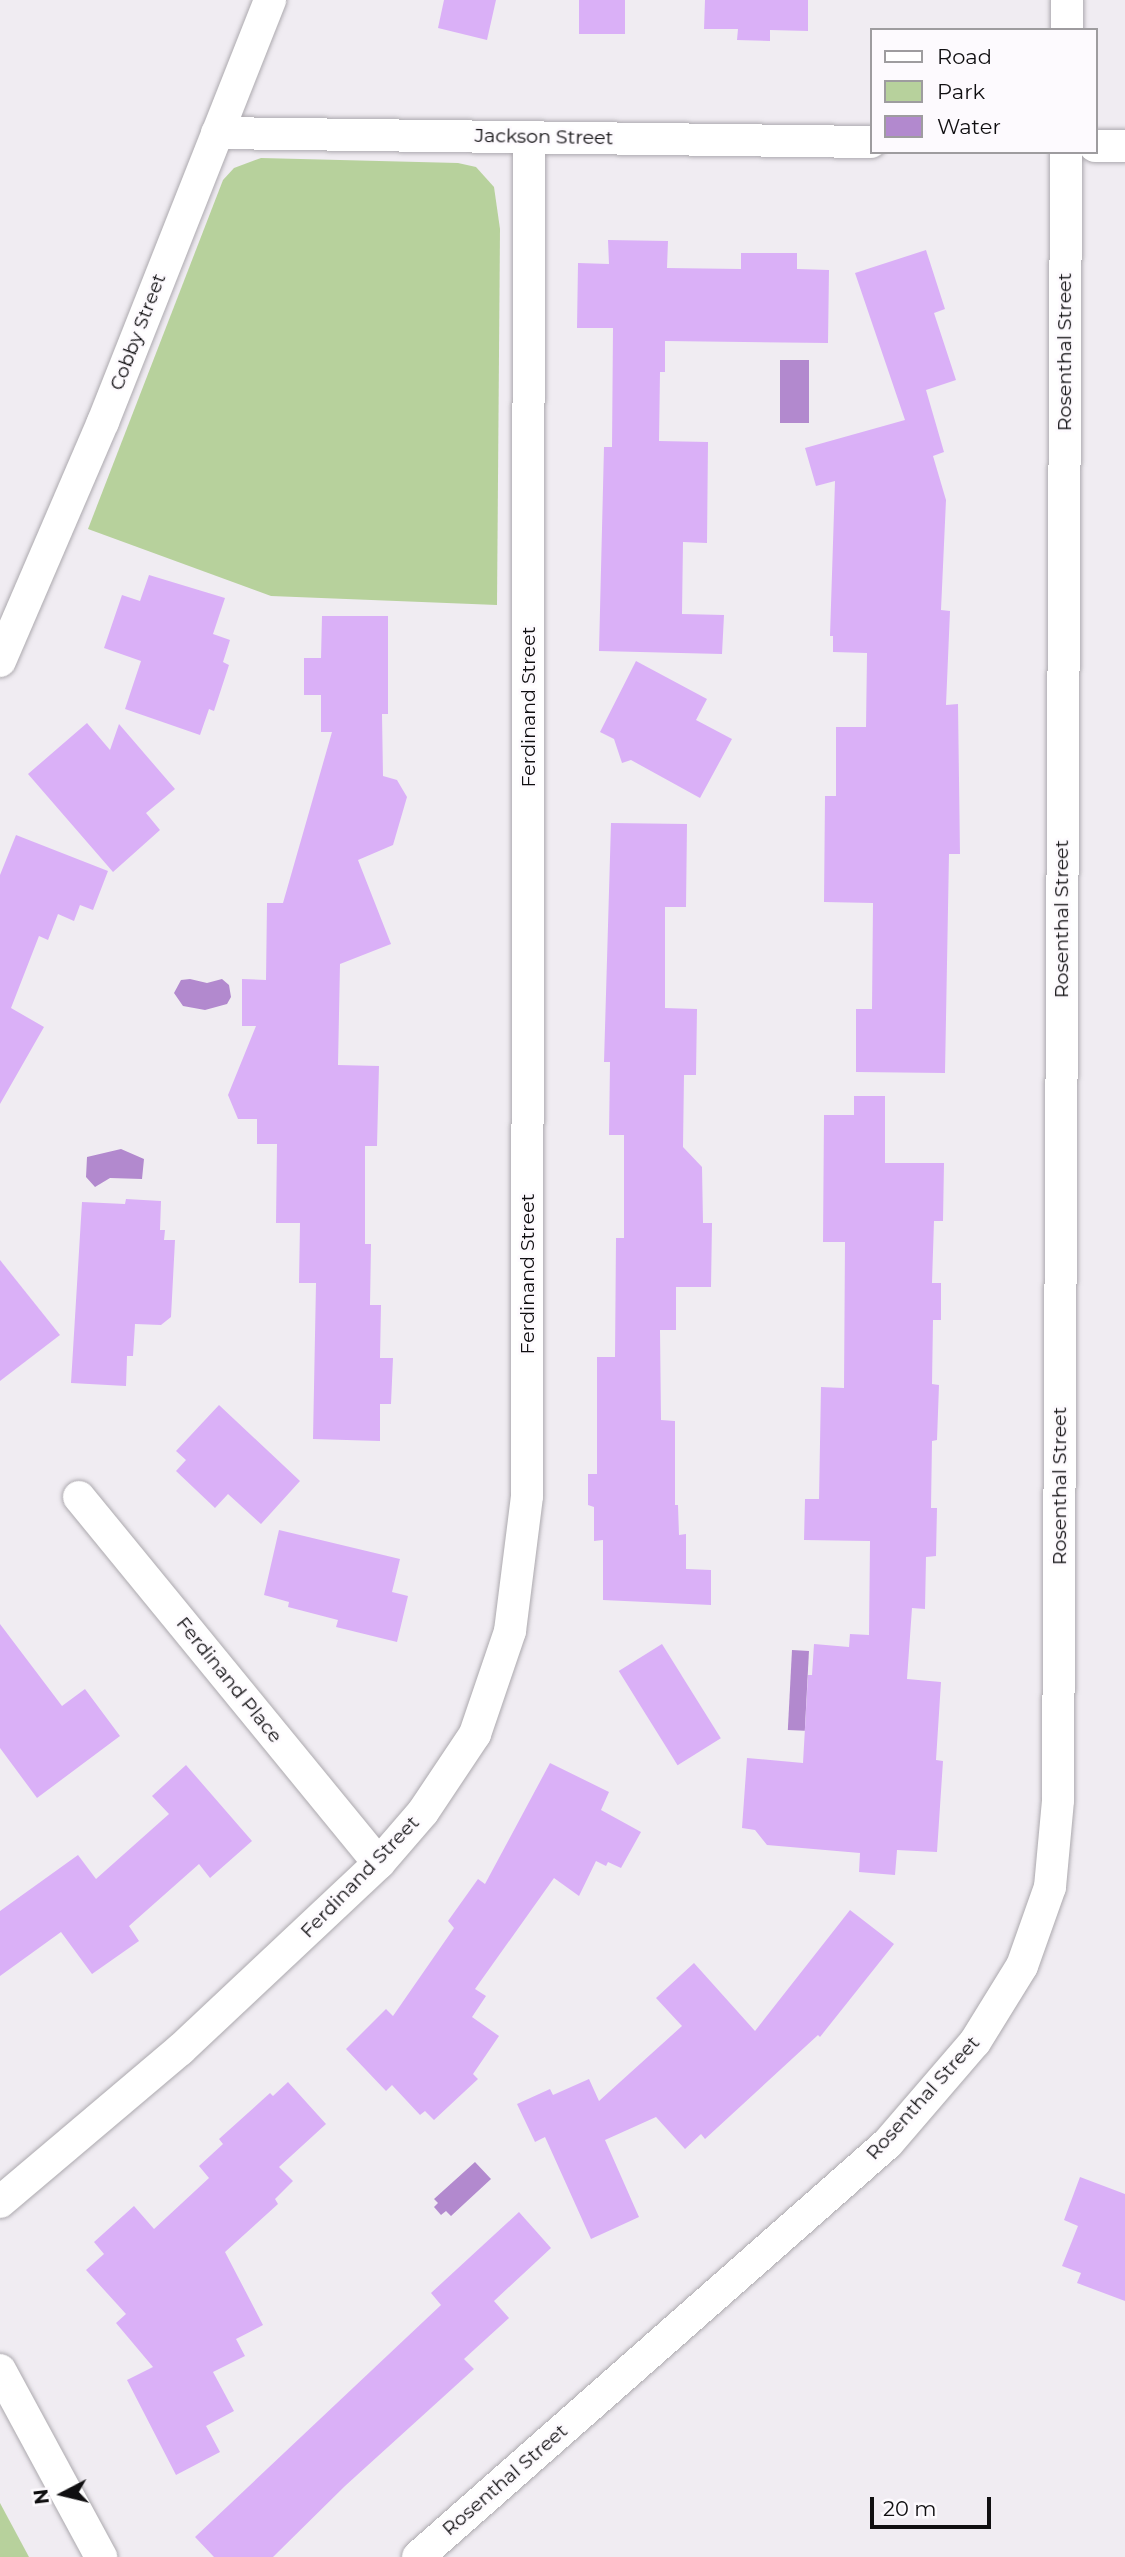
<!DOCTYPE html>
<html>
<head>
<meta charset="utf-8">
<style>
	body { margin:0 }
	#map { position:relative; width:1125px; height:2557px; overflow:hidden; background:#f0ecf2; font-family:Montserrat,sans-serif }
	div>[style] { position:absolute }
	.green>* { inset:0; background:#b7d19c }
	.water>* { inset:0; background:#b289ce; transform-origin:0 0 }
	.building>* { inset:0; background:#dab0f7; transform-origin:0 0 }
	.roads { filter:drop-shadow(0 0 2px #aca9ae) drop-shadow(0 0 2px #aca9ae) }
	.street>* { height:32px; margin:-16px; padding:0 16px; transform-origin:16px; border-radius:16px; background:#fff }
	span { translate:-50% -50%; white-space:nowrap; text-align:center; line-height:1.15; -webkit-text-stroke:5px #fdfafe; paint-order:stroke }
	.street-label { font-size:19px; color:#100f11 }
	.legend { position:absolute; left:870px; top:28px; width:228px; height:126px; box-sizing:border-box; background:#fdfafe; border:2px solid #9e9c9f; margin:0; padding:9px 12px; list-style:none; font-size:21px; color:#100f11 }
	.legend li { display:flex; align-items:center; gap:14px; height:35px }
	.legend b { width:35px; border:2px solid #9e9c9f }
	.north { position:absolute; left:28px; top:2459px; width:70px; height:70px; -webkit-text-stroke:5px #fdfafe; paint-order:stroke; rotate:263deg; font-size:19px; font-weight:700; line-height:28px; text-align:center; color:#100f11 }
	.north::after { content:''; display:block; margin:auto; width:24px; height:32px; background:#100f11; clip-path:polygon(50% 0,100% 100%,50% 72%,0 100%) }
	.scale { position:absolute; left:870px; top:2497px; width:121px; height:32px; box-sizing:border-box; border:4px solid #100f11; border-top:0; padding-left:9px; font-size:21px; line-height:24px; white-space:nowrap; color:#100f11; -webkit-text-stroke:5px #fdfafe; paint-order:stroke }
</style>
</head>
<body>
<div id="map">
	<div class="green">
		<div style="clip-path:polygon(261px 158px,458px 163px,476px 167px,494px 187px,500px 229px,497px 605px,271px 596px,88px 529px,223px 180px,234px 168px)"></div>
		<div style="clip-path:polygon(0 2503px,29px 2557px,0 2557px)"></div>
	</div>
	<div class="water">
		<div style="left:780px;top:360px;width:29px;height:63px"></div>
		<div style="clip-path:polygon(190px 979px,207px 983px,222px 979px,229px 985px,231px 997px,227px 1004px,205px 1010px,183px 1006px,174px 993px,181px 980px)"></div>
		<div style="clip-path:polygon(121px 1149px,144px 1159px,142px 1179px,110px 1178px,95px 1187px,86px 1177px,87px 1157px)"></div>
		<div style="left:792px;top:1650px;width:17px;height:80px;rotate:3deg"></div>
		<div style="clip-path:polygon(475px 2162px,491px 2179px,451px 2216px,446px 2211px,441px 2215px,434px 2207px,438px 2203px,434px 2199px)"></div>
	</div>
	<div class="building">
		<div style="clip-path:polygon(444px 0,496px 0,487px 40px,438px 28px)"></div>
		<div style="left:579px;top:0;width:46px;height:34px"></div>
		<div style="clip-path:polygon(705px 0,808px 0,808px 31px,770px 30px,770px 41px,737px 40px,738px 29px,704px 29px)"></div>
		<div style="clip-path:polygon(608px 240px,668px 241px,667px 268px,741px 269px,741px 253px,797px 253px,797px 269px,829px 270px,828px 343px,665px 341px,665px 372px,660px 372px,659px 441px,708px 442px,707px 543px,683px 542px,682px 614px,724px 615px,722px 654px,599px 651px,604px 447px,612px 447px,613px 328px,577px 328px,578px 263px,609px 264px)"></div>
		<div style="clip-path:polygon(926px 250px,945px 309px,934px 313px,956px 380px,926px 390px,944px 452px,933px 456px,946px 500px,941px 610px,950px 611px,946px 705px,958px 704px,960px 854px,949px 854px,945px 1073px,856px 1072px,856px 1009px,872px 1009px,873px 903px,824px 902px,825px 796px,836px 796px,836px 727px,866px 727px,867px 653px,833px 652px,833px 636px,830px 636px,835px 481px,816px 486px,805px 448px,905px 420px,855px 273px)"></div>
		<div style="clip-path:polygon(149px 575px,225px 598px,213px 634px,230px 640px,223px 662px,229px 665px,214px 711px,209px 709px,200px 735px,125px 709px,141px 661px,104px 648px,122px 595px,140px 601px)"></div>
		<div style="clip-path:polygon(322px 616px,388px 616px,388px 714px,382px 714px,383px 776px,397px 780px,407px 797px,393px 845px,358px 860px,391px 944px,340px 964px,338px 1065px,379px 1066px,377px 1146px,365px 1146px,365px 1244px,371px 1244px,370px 1305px,381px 1305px,380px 1358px,393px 1358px,391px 1404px,380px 1404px,380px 1441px,313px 1439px,316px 1283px,299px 1283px,300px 1223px,276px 1223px,277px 1144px,257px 1144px,257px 1119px,238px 1119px,228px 1095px,256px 1026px,242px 1026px,242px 979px,266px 980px,267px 903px,283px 903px,332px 732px,321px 732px,321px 695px,304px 695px,304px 658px,321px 658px)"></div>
		<div style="clip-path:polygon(636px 661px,707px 699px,696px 720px,732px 739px,700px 798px,631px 760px,622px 763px,614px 739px,600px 732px)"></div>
		<div style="clip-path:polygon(87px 723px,110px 750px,119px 724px,175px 789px,146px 813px,160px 830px,113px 872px,28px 774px)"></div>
		<div style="clip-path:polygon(611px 823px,687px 824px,686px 907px,665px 907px,665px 1008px,697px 1009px,696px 1075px,684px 1075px,683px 1147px,702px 1167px,703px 1223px,712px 1223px,711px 1287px,676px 1287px,676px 1330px,660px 1330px,661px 1420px,675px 1421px,675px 1505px,678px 1505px,679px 1535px,686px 1534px,686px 1569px,711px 1570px,711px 1605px,603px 1600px,603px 1540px,594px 1541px,594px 1507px,588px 1505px,588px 1474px,597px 1474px,597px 1357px,615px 1357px,616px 1238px,624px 1238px,624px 1135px,609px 1135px,610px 1062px,604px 1062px)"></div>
		<div style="clip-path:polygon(16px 835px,108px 871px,93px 910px,80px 905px,74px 921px,58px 914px,48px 940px,39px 936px,11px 1008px,44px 1027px,0 1104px,0 875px)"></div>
		<div style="clip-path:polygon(854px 1096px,885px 1096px,885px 1163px,944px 1163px,943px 1221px,934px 1221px,932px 1283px,941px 1283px,941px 1320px,933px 1320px,932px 1384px,939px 1385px,937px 1440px,932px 1441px,931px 1508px,937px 1508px,936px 1556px,926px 1557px,925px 1609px,912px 1608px,907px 1679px,941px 1682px,936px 1760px,943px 1761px,937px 1852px,897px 1850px,895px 1875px,859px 1872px,860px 1853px,767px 1845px,755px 1830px,742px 1828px,747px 1758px,803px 1763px,808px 1675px,812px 1675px,814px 1644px,849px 1647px,850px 1634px,869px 1635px,870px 1541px,804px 1540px,805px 1499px,819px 1499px,821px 1387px,844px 1388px,845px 1242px,823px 1242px,824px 1115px,854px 1115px)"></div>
		<div style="clip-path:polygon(126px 1199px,161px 1201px,160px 1230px,165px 1230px,164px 1240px,175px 1240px,171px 1317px,161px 1325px,135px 1324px,133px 1356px,127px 1356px,126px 1386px,71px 1383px,82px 1202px,125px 1204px)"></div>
		<div style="clip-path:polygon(0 1260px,60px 1335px,0 1381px)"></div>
		<div style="clip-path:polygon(219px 1405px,300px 1481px,261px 1524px,228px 1494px,215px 1508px,176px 1471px,186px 1460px,176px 1451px)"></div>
		<div style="clip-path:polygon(279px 1530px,400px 1559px,392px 1592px,408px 1596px,397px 1642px,336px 1627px,338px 1620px,288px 1607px,289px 1602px,264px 1595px)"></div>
		<div style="clip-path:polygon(0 1624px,62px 1706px,85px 1689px,120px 1736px,37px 1798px,0 1748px)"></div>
		<div style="left:662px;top:1644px;width:111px;height:51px;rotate:58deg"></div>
		<div style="clip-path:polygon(550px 1763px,609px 1792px,601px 1810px,641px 1832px,621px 1868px,608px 1862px,606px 1866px,596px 1861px,579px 1896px,554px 1878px,475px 1989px,486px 1996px,472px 2017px,499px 2036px,473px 2074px,478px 2079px,434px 2120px,425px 2111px,420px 2115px,392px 2085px,386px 2091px,346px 2049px,386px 2009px,393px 2016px,454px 1928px,448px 1921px,478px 1879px,485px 1884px)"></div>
		<div style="clip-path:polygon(186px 1765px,252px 1841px,210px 1878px,199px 1864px,129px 1926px,139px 1941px,92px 1974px,61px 1932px,0 1976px,0 1911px,78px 1855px,96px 1879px,169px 1814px,152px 1796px)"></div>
		<div style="clip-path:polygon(850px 1910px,894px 1944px,820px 2037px,818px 2035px,705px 2139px,701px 2134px,685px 2149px,656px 2117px,605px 2140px,639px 2217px,591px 2239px,545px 2137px,535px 2142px,517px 2104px,550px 2089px,553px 2095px,589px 2079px,599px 2101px,682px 2026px,656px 1998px,694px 1963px,755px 2031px)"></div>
		<div style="clip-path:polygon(288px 2082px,326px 2124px,279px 2167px,293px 2181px,275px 2199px,278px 2204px,225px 2252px,263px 2325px,236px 2339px,245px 2356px,213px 2372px,234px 2411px,206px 2426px,220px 2452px,176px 2475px,127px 2380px,153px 2367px,116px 2323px,126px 2314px,86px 2270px,104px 2254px,94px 2242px,134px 2206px,154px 2229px,209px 2178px,199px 2166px,223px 2144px,219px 2139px,270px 2093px,273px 2096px)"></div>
		<div style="clip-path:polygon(1080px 2177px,1125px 2194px,1125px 2301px,1077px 2283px,1081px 2273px,1062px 2266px,1078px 2226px,1064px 2220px)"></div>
		<div style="clip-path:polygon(519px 2212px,551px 2248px,494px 2301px,509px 2318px,464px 2359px,474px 2369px,345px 2486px,273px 2557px,214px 2557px,195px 2537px,441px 2305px,431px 2293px)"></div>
	</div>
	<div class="roads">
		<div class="street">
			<div style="left:1067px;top:30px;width:30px;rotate:-90deg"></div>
			<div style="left:217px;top:133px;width:654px;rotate:0.79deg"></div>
			<div style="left:1095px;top:146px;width:30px"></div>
			<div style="left:0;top:661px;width:260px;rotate:-66.7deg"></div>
			<div style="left:103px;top:422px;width:454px;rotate:-68.4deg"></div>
			<div style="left:79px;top:1497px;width:473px;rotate:50.7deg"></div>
			<div style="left:0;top:2202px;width:236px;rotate:-40.2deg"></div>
			<div style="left:180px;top:2050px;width:273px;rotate:-43.2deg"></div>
			<div style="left:379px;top:1863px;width:67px;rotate:-49.2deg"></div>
			<div style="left:423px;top:1812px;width:94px;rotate:-56.3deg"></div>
			<div style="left:475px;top:1734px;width:109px;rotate:-71.2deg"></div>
			<div style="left:510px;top:1631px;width:136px;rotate:-82.8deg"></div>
			<div style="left:527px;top:1496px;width:1359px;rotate:-89.92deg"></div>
			<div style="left:0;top:2370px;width:213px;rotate:61.6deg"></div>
			<div style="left:418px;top:2557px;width:626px;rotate:-41.38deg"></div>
			<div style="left:888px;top:2143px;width:133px;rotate:-49.3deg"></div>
			<div style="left:975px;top:2042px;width:89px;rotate:-58.3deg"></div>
			<div style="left:1022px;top:1966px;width:84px;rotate:-70.5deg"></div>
			<div style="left:1050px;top:1887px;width:87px;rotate:-84.7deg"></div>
			<div style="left:1058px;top:1800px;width:1648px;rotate:-89.72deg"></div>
		</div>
	</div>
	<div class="street-label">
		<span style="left:544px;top:137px;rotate:1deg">Jackson Street</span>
		<span style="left:138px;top:332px;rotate:-69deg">Cobby Street</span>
		<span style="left:1065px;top:352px;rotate:-90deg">Rosenthal Street</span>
		<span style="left:529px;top:707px;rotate:-90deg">Ferdinand Street</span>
		<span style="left:1062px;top:919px;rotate:-90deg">Rosenthal Street</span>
		<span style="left:528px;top:1274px;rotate:-90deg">Ferdinand Street</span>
		<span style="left:1060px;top:1486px;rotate:-90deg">Rosenthal Street</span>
		<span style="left:229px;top:1680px;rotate:51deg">Ferdinand Place</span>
		<span style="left:360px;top:1877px;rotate:-46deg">Ferdinand Street</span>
		<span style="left:923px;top:2098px;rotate:-48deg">Rosenthal Street</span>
		<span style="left:505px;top:2480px;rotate:-41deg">Rosenthal Street</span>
	</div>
	<ul class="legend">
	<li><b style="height:9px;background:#fff"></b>Road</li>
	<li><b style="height:19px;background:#b7d19c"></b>Park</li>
	<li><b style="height:19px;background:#b289ce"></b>Water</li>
	</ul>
	<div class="north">N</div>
	<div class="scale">20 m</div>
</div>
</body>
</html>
